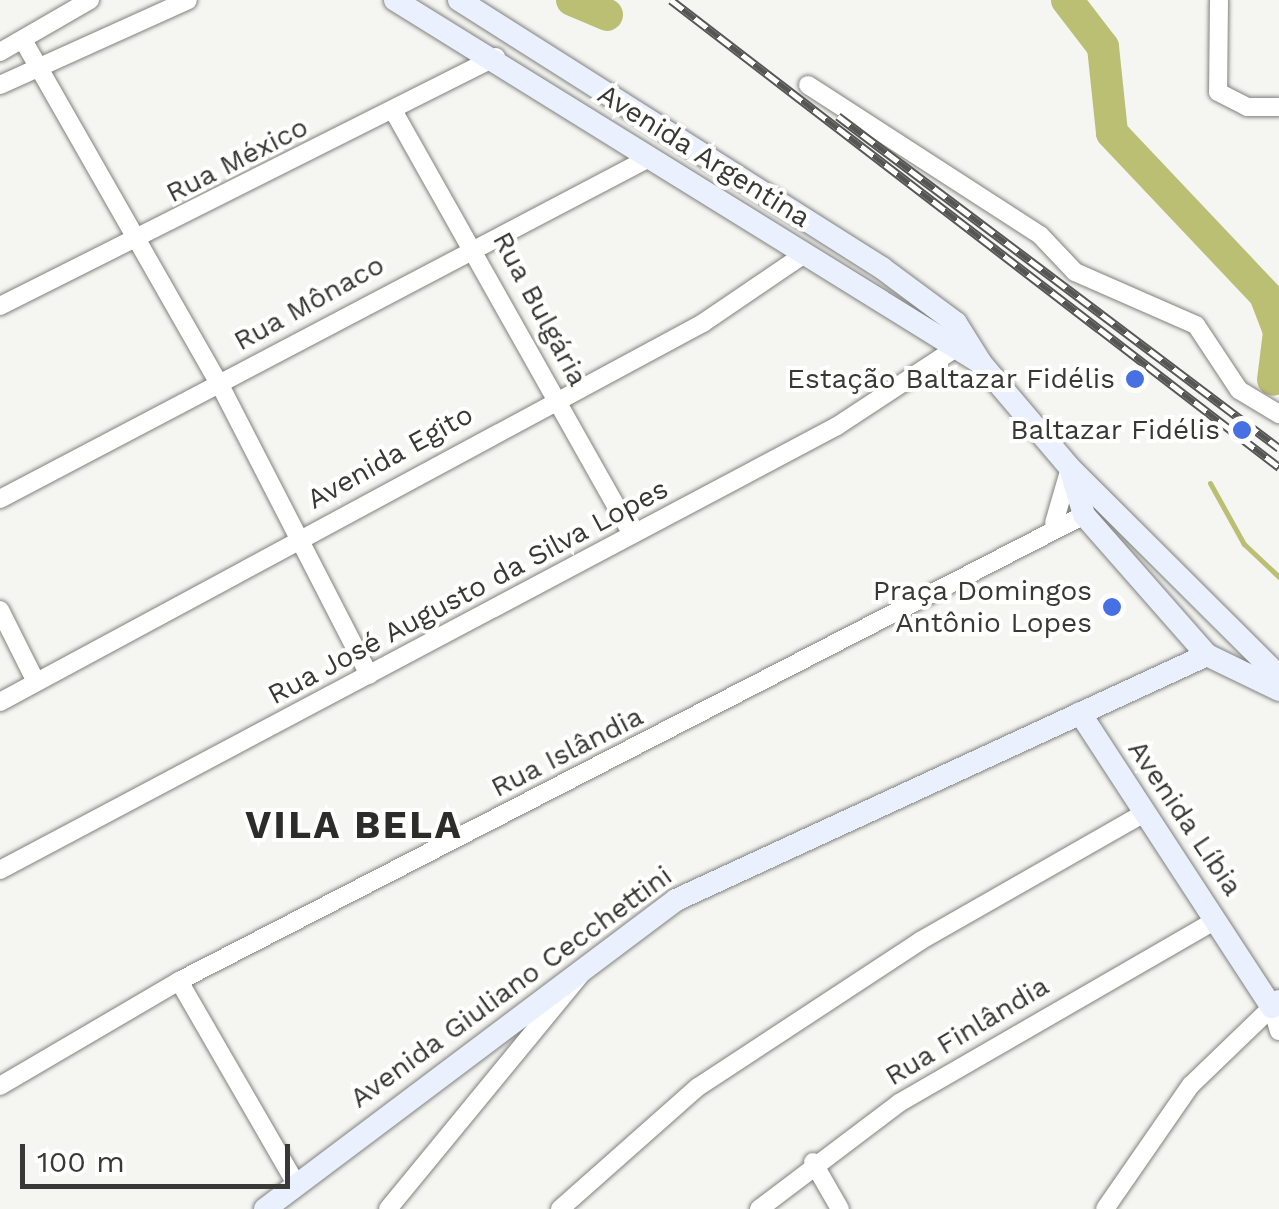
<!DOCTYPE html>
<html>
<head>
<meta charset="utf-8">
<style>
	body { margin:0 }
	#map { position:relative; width:1279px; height:1209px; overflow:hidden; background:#f5f5f2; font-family:"Work Sans",sans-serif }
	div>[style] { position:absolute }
	.stream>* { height:5px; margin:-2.5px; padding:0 2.5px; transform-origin:2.5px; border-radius:2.5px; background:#babf74 }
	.river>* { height:32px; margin:-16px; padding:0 16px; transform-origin:16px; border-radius:16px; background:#babf74 }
	.roads { filter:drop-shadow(0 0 2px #81817e) drop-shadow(0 0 2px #81817e) }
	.street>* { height:18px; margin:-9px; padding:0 9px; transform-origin:9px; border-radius:9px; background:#fff }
	.secondary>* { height:22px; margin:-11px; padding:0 11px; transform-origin:11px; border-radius:11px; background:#eaf0fd }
	.rail>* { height:9px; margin-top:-4.5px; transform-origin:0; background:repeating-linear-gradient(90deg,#fffffe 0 15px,#565654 0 30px); box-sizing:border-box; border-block:2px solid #565654 }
	.dots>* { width:28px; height:28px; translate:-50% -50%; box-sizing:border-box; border:5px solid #fffffe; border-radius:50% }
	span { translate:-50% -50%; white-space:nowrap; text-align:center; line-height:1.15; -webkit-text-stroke:8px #fffffe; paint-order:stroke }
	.street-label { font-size:28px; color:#383837 }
	.poi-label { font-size:28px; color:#383837 }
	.right { translate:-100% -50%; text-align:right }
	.district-label { font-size:38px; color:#2c2d2a; font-weight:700; letter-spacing:2.5px }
	.scale { position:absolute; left:20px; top:1144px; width:270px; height:45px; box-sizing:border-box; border:5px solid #383837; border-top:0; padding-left:12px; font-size:30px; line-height:35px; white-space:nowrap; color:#383837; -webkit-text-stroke:8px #fffffe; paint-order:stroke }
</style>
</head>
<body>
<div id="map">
	<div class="stream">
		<div style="left:1210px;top:483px;width:70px;rotate:60.9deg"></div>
		<div style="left:1244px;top:544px;width:48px;rotate:43.3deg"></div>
	</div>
	<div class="river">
		<div style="left:572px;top:0;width:38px;rotate:23deg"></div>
		<div style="left:1067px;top:0;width:59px;rotate:52.5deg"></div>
		<div style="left:1103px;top:47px;width:86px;rotate:84deg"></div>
		<div style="left:1112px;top:133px;width:223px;rotate:46.6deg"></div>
		<div style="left:1265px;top:295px;width:40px;rotate:69deg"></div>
		<div style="left:1279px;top:332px;width:48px;rotate:97.1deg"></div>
	</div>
	<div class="roads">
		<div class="street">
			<div style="left:1219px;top:1px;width:91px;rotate:90.6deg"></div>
			<div style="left:1218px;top:92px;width:33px;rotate:27deg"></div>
			<div style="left:1247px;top:107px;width:32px"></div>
			<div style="left:23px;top:40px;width:397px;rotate:60.3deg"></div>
			<div style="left:220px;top:385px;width:326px;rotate:62.8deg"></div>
			<div style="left:0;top:52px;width:104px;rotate:-30deg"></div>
			<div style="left:0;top:85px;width:206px;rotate:-24.3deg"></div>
			<div style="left:808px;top:85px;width:276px;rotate:32.9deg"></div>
			<div style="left:1040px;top:235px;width:51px;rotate:46.6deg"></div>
			<div style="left:1075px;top:272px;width:132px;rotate:23.7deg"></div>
			<div style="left:1196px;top:325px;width:78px;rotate:56.5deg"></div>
			<div style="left:1239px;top:390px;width:47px;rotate:31deg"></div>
			<div style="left:394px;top:112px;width:485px;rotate:60.6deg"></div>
			<div style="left:0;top:306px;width:555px;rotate:-26.66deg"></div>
			<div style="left:0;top:499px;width:731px;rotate:-27.72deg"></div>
			<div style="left:1054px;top:523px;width:57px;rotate:-73.8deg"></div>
			<div style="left:0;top:610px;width:80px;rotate:63.4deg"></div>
			<div style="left:0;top:702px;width:799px;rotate:-28.33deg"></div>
			<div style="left:703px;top:323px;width:121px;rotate:-34.2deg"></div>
			<div style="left:0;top:870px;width:947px;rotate:-27.94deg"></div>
			<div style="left:837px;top:426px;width:140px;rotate:-33.3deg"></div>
			<div style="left:179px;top:981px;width:234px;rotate:60deg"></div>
			<div style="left:0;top:1086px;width:208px;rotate:-30.4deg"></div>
			<div style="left:179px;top:981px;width:1018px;rotate:-27.24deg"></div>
			<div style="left:813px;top:1162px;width:54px;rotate:60.1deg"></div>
			<div style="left:388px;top:1209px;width:307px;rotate:-50.6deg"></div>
			<div style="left:560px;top:1209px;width:184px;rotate:-41.5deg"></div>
			<div style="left:698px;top:1087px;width:266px;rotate:-33.3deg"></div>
			<div style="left:920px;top:941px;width:257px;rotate:-29.7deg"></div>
			<div style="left:759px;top:1209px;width:176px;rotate:-37.1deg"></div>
			<div style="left:899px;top:1103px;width:366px;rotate:-30deg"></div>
			<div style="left:1105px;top:1209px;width:151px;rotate:-55.3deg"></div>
			<div style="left:1191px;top:1085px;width:112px;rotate:-43.9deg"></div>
			<div style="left:1272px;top:1007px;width:25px;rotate:74deg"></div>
		</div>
		<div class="secondary">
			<div style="left:395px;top:0;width:689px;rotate:31.78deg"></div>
			<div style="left:981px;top:363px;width:138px;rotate:49.7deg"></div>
			<div style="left:1070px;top:468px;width:295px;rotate:44.9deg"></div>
			<div style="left:459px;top:0;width:501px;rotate:32.36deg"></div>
			<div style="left:882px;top:268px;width:92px;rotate:36.6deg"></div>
			<div style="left:956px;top:323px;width:47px;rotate:58deg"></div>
			<div style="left:1071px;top:471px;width:46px;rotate:73.5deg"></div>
			<div style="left:1084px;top:515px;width:186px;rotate:48.7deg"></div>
			<div style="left:1207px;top:655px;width:80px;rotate:25.9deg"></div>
			<div style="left:1080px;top:713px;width:351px;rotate:56.9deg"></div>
			<div style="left:1272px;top:1007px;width:9px;rotate:-41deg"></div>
			<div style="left:265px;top:1209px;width:514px;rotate:-36.94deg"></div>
			<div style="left:676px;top:900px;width:585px;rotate:-24.77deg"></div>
		</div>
	</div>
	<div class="rail">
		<div style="left:671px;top:0;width:767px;rotate:37.53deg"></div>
		<div style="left:838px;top:116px;width:552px;rotate:36.97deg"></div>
	</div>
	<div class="dots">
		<div style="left:1135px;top:379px;background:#4771e3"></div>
		<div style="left:1242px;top:430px;background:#4771e3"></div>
		<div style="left:1112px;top:607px;background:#4771e3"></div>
	</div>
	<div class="street-label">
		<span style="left:704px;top:156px;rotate:32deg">Avenida Argentina</span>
		<span style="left:237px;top:160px;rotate:-27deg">Rua México</span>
		<span style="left:309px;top:303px;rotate:-29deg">Rua Mônaco</span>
		<span style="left:540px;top:309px;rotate:62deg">Rua Bulgária</span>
		<span style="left:390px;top:457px;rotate:-29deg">Avenida Egito</span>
		<span style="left:468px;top:592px;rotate:-28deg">Rua José Augusto da Silva Lopes</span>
		<span style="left:567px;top:752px;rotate:-27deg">Rua Islândia</span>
		<span style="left:1185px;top:818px;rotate:56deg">Avenida Líbia</span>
		<span style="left:511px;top:987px;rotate:-36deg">Avenida Giuliano Cecchettini</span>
		<span style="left:967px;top:1031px;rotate:-31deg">Rua Finlândia</span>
	</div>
	<div class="poi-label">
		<span class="right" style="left:1115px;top:379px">Estação Baltazar Fidélis</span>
		<span class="right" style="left:1220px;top:430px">Baltazar Fidélis</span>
		<span class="right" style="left:1092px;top:607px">Praça Domingos<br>Antônio Lopes</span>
	</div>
	<div class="district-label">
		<span style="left:354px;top:826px">VILA BELA</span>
	</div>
	<div class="scale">100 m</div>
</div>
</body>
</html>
